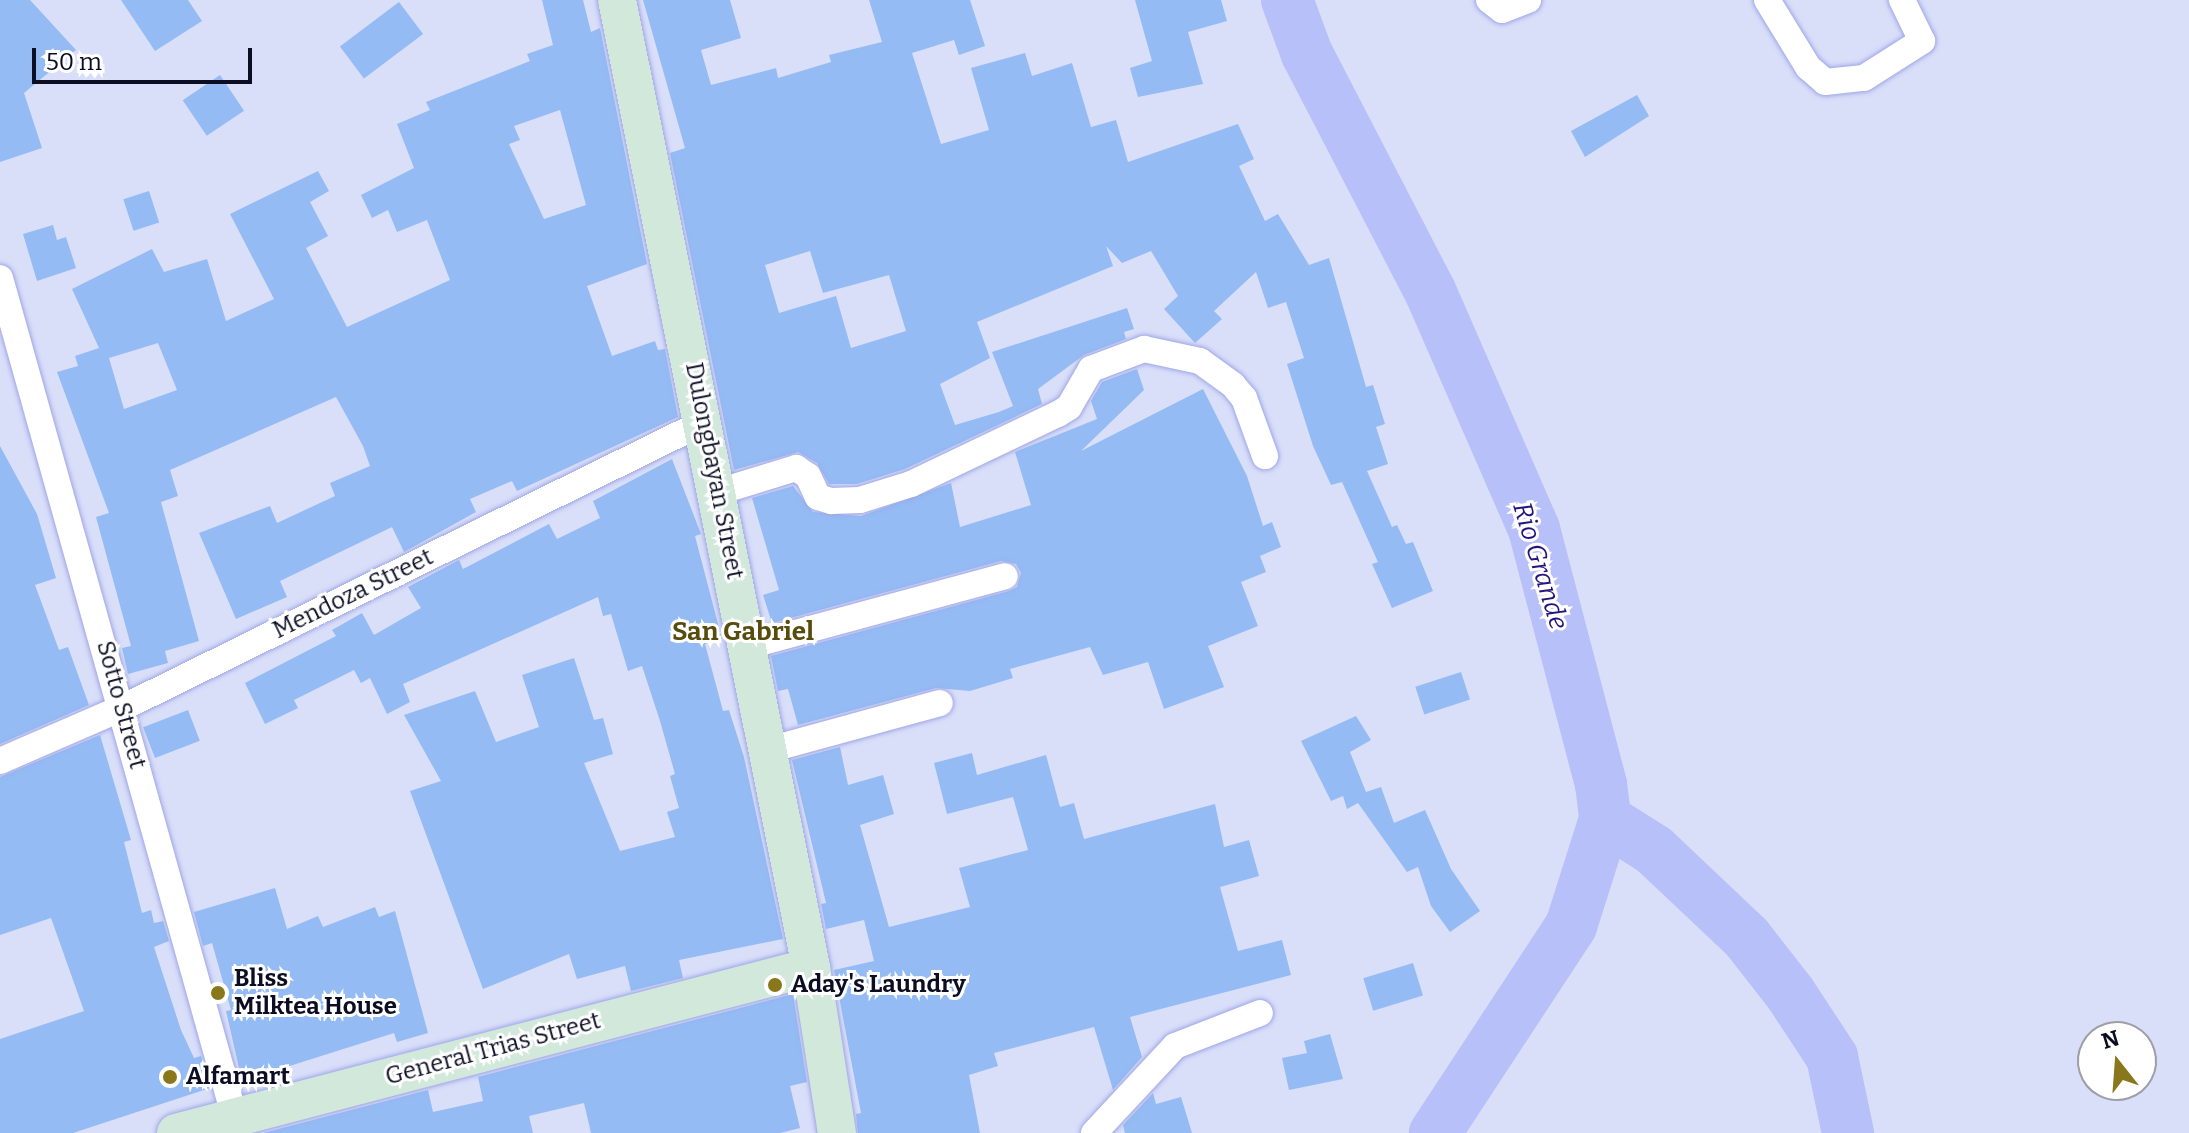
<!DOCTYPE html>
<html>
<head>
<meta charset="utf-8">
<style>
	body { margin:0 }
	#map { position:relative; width:2189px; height:1133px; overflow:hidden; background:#d9def9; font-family:Bitter,serif }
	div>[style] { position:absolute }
	.river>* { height:52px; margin:-26px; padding:0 26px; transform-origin:26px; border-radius:26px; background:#b7c0f8 }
	.building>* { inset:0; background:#94bbf4; transform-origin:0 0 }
	.roads { filter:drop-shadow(0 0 2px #9ea7e7) drop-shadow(0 0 2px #9ea7e7) }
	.street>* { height:26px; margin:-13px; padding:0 13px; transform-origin:13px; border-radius:13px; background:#fff }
	.secondary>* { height:38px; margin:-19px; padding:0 19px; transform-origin:19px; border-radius:19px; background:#d1e8db }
	.dots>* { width:22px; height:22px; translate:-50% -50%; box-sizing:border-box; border:4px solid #fff; border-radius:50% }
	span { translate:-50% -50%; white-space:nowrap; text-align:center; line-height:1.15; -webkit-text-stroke:6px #fff; paint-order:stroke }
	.street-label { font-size:24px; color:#0b0d23 }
	.poi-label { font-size:24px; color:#0b0d23; font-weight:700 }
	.left { translate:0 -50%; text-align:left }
	.water-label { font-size:26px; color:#24157d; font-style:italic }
	.neighbourhood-label { font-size:26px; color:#584c0c; font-weight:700 }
	.north { position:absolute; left:2077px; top:1021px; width:80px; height:80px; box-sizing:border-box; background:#fff; border:2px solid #9d9ea7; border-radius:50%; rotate:343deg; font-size:22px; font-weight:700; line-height:32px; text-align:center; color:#0b0d23 }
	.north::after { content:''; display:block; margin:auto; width:28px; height:36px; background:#89771c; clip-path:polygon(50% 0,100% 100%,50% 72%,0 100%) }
	.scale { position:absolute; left:32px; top:48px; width:220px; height:36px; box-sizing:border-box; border:4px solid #0b0d23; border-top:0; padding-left:10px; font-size:24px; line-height:28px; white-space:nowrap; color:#0b0d23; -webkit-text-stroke:6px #fff; paint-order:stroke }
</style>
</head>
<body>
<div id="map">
	<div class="river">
		<div style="left:1287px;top:0;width:58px;rotate:69.7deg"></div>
		<div style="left:1307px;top:54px;width:267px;rotate:62.6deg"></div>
		<div style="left:1430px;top:291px;width:260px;rotate:66.4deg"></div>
		<div style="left:1534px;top:529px;width:264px;rotate:75.3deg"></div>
		<div style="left:1601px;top:784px;width:35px;rotate:83deg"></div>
		<div style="left:1605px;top:819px;width:112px;rotate:107.6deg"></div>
		<div style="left:1571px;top:926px;width:248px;rotate:123.3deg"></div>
		<div style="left:1605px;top:819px;width:58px;rotate:32.3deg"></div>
		<div style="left:1654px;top:850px;width:128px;rotate:43.4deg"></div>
		<div style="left:1747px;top:938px;width:70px;rotate:52deg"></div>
		<div style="left:1790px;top:993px;width:77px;rotate:56.7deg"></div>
		<div style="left:1832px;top:1057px;width:78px;rotate:78.1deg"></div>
	</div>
	<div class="building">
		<div style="clip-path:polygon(0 0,30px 0,76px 50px,24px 93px,42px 148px,0 162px)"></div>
		<div style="clip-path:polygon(121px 0,188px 0,202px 21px,155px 51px)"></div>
		<div style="clip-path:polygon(evenodd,542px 0,583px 0,591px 32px,600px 28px,647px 264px,587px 286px,612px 356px,655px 341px,658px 350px,665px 349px,678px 417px,517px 491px,512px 481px,470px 499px,476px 512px,404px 552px,392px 527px,280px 581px,287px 597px,236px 619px,199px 533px,270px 506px,277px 523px,335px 496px,330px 483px,370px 466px,363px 446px,336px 397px,170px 470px,178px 496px,161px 502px,199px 641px,165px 651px,168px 663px,128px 674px,122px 648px,131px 646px,96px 517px,109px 513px,57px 372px,78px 366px,75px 356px,99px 348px,72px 289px,152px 249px,164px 272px,207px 259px,226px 321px,274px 299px,230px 214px,318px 171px,329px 191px,310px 202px,328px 236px,306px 248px,347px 327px,450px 280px,427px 220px,397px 232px,388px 210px,372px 218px,361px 195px,414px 168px,397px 124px,430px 110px,426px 102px,530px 61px,527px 54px,553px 45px,542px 0,560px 110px,586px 205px,544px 219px,509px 144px,520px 140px,514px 126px,560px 110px,542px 0,158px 343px,177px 390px,124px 409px,109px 358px,158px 343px)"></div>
		<div style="clip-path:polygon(evenodd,643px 0,730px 0,741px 38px,701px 50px,711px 85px,776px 68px,778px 78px,831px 62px,829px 55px,882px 42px,869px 0,970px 0,985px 46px,959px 55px,954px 40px,912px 53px,941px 144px,989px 130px,971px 68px,1025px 53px,1032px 76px,1072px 63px,1091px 127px,1116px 120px,1128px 162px,1238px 124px,1254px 159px,1239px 166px,1265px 221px,1278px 214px,1309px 265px,1329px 258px,1366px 387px,1373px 385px,1385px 424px,1376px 427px,1388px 464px,1367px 471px,1392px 527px,1397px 525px,1406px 544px,1413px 542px,1433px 591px,1392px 608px,1372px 564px,1378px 562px,1342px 482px,1331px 485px,1313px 446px,1287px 364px,1304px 358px,1286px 302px,1268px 308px,1256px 272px,1214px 311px,1222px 319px,1195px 343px,1164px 309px,1178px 296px,1151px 251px,1122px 263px,1106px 246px,1113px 266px,977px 322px,990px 358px,940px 384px,955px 425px,999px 412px,1013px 406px,992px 352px,1127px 308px,1134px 329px,1124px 332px,1126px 339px,1084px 355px,1038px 389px,1042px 404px,905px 469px,857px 484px,829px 484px,817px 463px,798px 452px,734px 470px,670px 153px,685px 148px,643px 0,810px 251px,823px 293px,889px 275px,906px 331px,851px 348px,836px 296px,779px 313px,765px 265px,810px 251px)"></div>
		<div style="clip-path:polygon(1135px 0,1221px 0,1227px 21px,1188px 32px,1203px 84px,1138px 97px,1130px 68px,1152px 61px)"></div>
		<div style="left:399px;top:2px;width:40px;height:74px;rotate:53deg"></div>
		<div style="left:220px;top:75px;width:43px;height:45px;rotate:56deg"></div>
		<div style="clip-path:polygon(1637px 95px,1649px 116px,1585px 157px,1571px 131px)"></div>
		<div style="left:149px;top:191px;width:33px;height:27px;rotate:72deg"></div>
		<div style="clip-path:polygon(53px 225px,57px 240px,66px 237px,76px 268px,37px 281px,23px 234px)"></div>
		<div style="clip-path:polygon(1137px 369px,1144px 390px,1081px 451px,1203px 389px,1247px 476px,1263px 526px,1272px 522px,1281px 547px,1260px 556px,1266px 572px,1241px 582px,1258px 626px,1208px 646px,1224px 687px,1164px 709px,1148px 662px,1103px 675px,1090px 647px,1010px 669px,1013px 678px,970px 691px,936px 688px,798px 725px,788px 689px,778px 691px,771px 656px,1009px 591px,1017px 587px,1021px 573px,1016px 564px,1001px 561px,772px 623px,763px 595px,779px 590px,752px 498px,793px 486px,813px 512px,861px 516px,951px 483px,960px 527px,1031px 505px,1015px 452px,1097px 419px,1091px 401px,1102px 382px)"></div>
		<div style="clip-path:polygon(0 446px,37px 514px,56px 578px,35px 585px,59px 650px,68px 647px,89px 705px,0 744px)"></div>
		<div style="clip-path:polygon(672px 459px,701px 534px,695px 536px,722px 639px,705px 644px,723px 711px,729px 710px,744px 757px,783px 939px,679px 960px,683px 978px,631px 991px,625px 966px,577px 979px,569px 954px,483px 989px,410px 791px,441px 781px,404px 715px,475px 691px,496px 742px,539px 727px,522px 675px,574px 658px,594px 720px,603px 718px,613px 754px,584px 763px,620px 851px,675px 837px,667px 812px,679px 808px,670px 776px,675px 774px,660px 721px,642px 666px,628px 671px,611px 614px,603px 616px,598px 597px,403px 684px,410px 702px,387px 714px,370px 678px,361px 683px,354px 670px,294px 700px,298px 708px,265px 724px,245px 683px,336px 636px,332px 630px,362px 613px,374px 635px,421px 608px,408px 587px,459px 560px,463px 569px,549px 524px,557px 539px,600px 518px,593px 501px)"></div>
		<div style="left:1461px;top:672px;width:29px;height:48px;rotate:72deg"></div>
		<div style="left:188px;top:710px;width:33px;height:48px;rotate:69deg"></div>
		<div style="clip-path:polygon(1356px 716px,1371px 740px,1350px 752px,1366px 792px,1381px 787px,1394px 823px,1425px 810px,1451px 869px,1480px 911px,1450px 932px,1431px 906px,1418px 867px,1407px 872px,1358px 803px,1347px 809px,1343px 796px,1331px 801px,1301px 741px)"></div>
		<div style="clip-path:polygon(100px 735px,131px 840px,124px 842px,142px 913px,151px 910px,154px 923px,163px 921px,169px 941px,154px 947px,181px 1030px,194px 1058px,201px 1056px,210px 1088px,73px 1133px,0 1133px,0 1039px,84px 1011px,51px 918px,0 935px,0 777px)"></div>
		<div style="clip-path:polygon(840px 747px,848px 785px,883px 775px,894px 814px,860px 825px,889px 927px,970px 907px,959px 868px,1028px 850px,1013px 797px,947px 814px,934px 763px,972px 753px,977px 775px,1046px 755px,1060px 807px,1074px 803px,1084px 839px,1215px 804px,1224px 847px,1249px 840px,1259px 876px,1220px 887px,1238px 951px,1282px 940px,1291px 975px,1130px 1017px,1142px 1057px,1113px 1090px,1094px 1027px,994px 1053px,998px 1066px,969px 1075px,980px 1133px,858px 1133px,856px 1114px,861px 1113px,834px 970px,874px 961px,864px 920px,826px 929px,821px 904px,826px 903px,792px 760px)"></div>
		<div style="clip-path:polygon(275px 888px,287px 929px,318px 916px,323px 927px,375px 907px,379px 917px,395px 911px,428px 1033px,397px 1042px,394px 1033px,242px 1081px,226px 1011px,231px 1010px,212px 943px,203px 946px,194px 912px)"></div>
		<div style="left:1413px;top:963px;width:34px;height:52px;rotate:73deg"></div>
		<div style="clip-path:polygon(793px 994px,807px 1082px,790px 1086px,800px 1128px,780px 1133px,591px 1133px,584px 1103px,529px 1116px,533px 1133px,263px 1133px,428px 1090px,433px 1112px,483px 1101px,478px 1077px)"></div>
		<div style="clip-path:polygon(1330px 1034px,1343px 1079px,1289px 1090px,1282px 1058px,1307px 1053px,1304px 1041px)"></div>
		<div style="clip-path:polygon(1153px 1093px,1156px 1104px,1181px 1097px,1192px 1133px,1125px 1133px,1123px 1125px)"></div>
	</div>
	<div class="roads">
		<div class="street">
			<div style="left:1489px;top:0;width:16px;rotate:38deg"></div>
			<div style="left:1502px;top:10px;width:28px;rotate:-21deg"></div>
			<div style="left:1767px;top:0;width:79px;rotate:58.5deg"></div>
			<div style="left:1808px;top:67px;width:23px;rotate:41deg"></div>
			<div style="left:1825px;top:82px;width:39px;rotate:-6deg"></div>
			<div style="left:1864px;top:78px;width:69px;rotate:-32.5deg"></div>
			<div style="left:1922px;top:41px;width:46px;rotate:-116deg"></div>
			<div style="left:0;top:278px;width:888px;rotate:74.38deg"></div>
			<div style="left:718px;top:492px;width:82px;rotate:-17.1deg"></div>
			<div style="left:796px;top:468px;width:14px;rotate:34deg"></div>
			<div style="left:808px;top:476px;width:23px;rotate:65deg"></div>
			<div style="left:818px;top:497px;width:14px;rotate:17deg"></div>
			<div style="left:831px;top:501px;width:29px;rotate:-2deg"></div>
			<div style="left:860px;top:500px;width:53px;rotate:-17.4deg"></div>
			<div style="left:911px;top:484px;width:163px;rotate:-25.5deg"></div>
			<div style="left:1058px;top:414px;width:13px;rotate:-32deg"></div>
			<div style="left:1069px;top:407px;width:44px;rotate:-59.9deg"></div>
			<div style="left:1091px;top:369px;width:57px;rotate:-20.7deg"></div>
			<div style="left:1144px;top:349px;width:57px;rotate:12.1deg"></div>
			<div style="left:1200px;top:361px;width:41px;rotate:36deg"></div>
			<div style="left:1233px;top:385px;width:17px;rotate:50deg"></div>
			<div style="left:1244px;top:398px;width:62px;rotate:70.1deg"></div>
			<div style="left:748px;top:646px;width:266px;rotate:-15.2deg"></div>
			<div style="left:768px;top:750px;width:178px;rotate:-15.3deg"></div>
			<div style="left:0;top:761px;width:133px;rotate:-23.5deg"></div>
			<div style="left:122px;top:708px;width:648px;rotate:-26.17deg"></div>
			<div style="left:1094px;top:1133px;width:119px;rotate:-47deg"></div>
			<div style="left:1175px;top:1046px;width:91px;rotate:-21.2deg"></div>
		</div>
		<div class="secondary">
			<div style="left:617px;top:0;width:986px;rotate:78.66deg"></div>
			<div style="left:811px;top:967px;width:168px;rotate:81.1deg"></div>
			<div style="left:176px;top:1133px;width:656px;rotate:-14.65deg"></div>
		</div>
	</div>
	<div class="dots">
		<div style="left:775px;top:985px;background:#89771c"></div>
		<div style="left:218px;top:993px;background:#89771c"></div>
		<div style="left:170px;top:1077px;background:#89771c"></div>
	</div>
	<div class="street-label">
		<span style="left:714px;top:471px;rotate:79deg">Dulongbayan Street</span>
		<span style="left:353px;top:594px;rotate:-26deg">Mendoza Street</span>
		<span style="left:121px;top:705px;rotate:75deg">Sotto Street</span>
		<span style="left:493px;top:1049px;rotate:-15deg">General Trias Street</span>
	</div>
	<div class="poi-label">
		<span class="left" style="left:234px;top:993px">Bliss<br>Milktea House</span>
		<span class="left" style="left:791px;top:985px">Aday's Laundry</span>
		<span class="left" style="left:186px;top:1077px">Alfamart</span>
	</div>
	<div class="water-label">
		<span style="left:1540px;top:566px;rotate:73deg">Rio Grande</span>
	</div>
	<div class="neighbourhood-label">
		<span style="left:743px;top:632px">San Gabriel</span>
	</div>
	<div class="north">N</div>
	<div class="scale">50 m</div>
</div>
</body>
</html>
